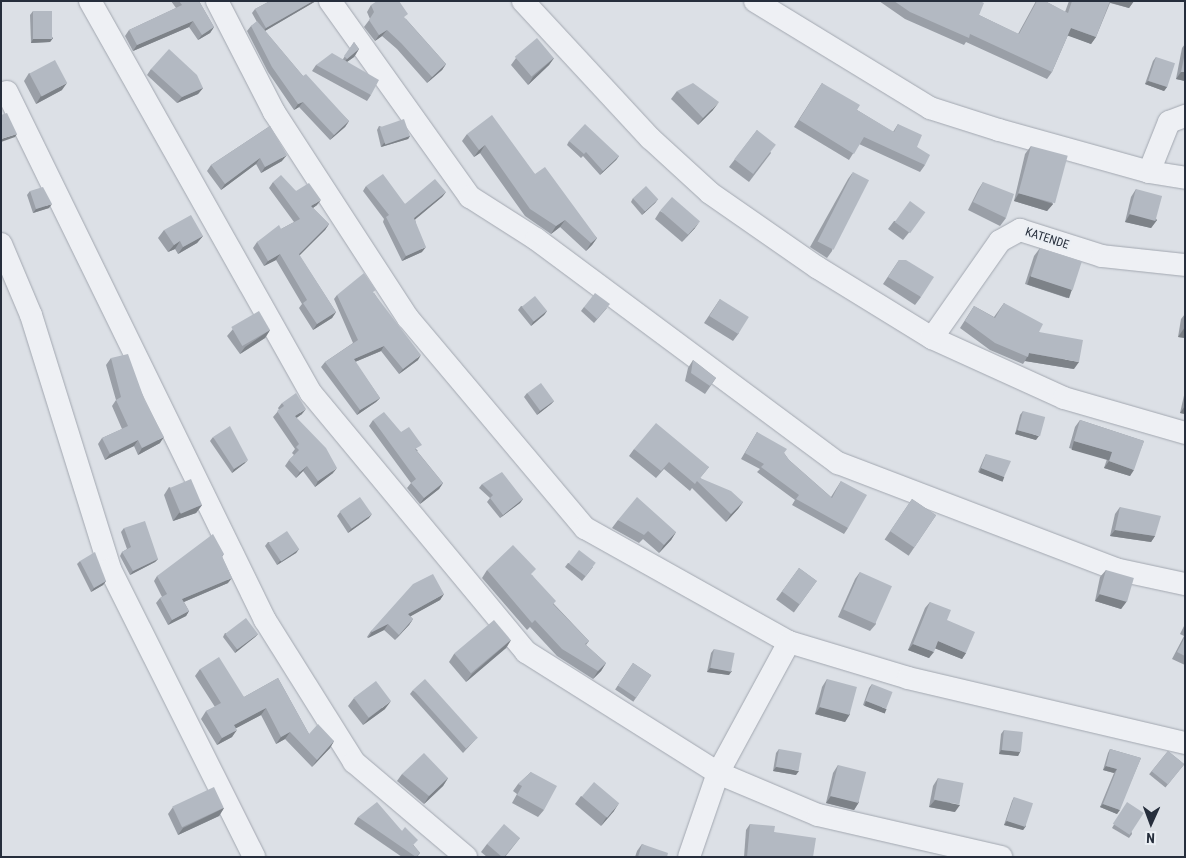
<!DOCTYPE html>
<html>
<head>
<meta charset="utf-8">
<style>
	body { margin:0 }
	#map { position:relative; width:1186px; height:858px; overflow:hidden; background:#dce0e6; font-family:"Roboto Condensed",sans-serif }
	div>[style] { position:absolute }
	.roads { filter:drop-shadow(0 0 1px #a2a7b0) drop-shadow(0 0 1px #a2a7b0) }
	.minor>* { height:22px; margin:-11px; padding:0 11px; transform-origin:11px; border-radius:11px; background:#eef0f4 }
	.wall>* { inset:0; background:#9a9fa7; transform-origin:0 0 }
	.shaded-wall>* { inset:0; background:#7d8288; transform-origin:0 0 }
	.building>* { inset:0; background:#b3b9c2; transform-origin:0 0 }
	span { translate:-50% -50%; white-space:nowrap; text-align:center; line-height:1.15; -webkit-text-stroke:4px #ebeff4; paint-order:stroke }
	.street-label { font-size:12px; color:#262e3c }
	.frame { position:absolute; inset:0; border:2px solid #262e3c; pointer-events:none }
	.north { position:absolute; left:1126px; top:798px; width:50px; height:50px; -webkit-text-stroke:4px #ebeff4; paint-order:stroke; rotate:182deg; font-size:14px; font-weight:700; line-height:20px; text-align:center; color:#262e3c }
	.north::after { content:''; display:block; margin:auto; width:18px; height:22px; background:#262e3c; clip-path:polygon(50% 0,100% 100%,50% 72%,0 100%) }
</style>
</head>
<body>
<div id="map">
	<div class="roads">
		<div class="minor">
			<div style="left:90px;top:1px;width:450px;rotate:60.6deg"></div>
			<div style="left:311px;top:393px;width:337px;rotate:50.3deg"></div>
			<div style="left:526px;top:652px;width:227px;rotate:32.2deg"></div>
			<div style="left:718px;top:773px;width:108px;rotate:22.8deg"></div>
			<div style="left:818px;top:815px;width:188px;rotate:12.9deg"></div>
			<div style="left:217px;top:1px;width:125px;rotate:62.8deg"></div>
			<div style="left:274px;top:112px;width:246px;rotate:57deg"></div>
			<div style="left:408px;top:318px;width:275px;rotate:49.9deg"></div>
			<div style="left:585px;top:528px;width:234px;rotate:29.2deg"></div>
			<div style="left:789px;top:642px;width:124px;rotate:16.8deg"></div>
			<div style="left:908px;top:678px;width:285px;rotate:13.2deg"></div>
			<div style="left:330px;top:1px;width:241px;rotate:54.5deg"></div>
			<div style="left:470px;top:197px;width:78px;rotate:32.5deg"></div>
			<div style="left:536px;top:239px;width:376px;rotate:36.6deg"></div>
			<div style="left:838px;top:463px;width:297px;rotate:20.9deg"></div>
			<div style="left:1115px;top:569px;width:72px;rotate:12.1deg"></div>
			<div style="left:523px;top:1px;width:187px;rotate:47.2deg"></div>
			<div style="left:650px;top:138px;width:81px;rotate:42.5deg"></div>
			<div style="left:710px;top:193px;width:131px;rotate:34.8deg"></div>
			<div style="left:818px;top:268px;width:134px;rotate:31.6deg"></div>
			<div style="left:932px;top:338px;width:145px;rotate:24.4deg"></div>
			<div style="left:1064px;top:398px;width:126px;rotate:16.1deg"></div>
			<div style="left:755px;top:1px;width:205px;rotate:31.4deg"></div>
			<div style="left:930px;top:108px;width:72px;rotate:17.7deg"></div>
			<div style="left:999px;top:130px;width:156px;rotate:15.6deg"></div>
			<div style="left:1149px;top:172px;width:36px;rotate:9deg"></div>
			<div style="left:7px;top:92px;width:588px;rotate:63.96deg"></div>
			<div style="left:265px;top:620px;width:168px;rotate:57.9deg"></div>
			<div style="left:354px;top:762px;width:147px;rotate:40.3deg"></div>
			<div style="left:1149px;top:172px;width:54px;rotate:-68.2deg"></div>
			<div style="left:1169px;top:122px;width:17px;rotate:-21deg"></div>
			<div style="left:1px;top:244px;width:77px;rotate:67.1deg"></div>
			<div style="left:31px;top:315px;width:266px;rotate:72.7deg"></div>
			<div style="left:110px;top:569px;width:322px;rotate:63.4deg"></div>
			<div style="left:932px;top:338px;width:118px;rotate:-55deg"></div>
			<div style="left:1000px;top:241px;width:23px;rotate:-29deg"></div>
			<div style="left:1020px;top:230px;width:86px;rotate:17.6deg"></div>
			<div style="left:1102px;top:256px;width:83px;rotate:6.2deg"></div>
			<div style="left:689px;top:857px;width:89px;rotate:-71deg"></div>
			<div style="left:718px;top:773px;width:149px;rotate:-61.5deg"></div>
		</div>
	</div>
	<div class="wall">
		<div style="clip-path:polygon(171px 1px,199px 1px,214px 27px,210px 33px,198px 40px,189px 27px,133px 51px,125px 36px,129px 30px,176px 8px)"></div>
		<div style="clip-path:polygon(270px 1px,316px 1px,265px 31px,303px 76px,349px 121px,345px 127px,330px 140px,299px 107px,294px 110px,268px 72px,247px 31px,251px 26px,257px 22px,252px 13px,255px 9px)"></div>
		<div style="clip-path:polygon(879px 1px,980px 1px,979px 15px,1018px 34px,1036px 1px,1045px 1px,1065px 12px,1069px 1px,1134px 1px,1129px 8px,1110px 3px,1096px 37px,1091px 44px,1068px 35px,1052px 72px,1047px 79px,966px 42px,964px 45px,905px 19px)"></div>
		<div style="clip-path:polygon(371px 5px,406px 19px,446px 64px,442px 70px,427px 83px,397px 49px,382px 36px,375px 41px,364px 27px,370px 19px,367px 12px)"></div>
		<div style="clip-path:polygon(33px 11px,53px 38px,50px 42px,31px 43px,30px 15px)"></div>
		<div style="clip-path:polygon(354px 42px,359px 49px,354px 57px,347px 62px,371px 95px,367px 101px,312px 71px,316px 65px,343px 59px)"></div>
		<div style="clip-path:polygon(1185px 44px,1185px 81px,1176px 79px,1182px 48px)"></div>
		<div style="clip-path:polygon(1156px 57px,1167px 87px,1164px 91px,1145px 84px,1153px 61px)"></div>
		<div style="clip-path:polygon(516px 58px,554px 58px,549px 65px,528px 85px,511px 65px)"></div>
		<div style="clip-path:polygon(151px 69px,203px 88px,198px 94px,177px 103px,147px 75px)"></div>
		<div style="clip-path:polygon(29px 73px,62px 90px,36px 104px,24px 81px)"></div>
		<div style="clip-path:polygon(822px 83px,857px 110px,893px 132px,898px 124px,917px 147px,925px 165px,920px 172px,859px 144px,849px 160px,794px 127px)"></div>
		<div style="clip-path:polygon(677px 91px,713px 110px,698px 125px,671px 99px)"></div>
		<div style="clip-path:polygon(270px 126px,282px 161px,261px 173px,256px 164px,221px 190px,207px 171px,211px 165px)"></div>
		<div style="clip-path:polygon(379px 126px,410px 136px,408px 139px,381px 147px,377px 130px)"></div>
		<div style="clip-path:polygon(757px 130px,771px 153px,749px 182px,729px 167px)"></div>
		<div style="clip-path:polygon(467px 134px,535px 174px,597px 238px,592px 245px,586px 251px,560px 227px,551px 234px,525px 216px,480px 153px,474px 157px,462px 141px)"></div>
		<div style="clip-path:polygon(569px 141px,619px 156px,616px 160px,600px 175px,583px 156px,581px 158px,567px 145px)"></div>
		<div style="clip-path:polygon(1031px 146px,1053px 204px,1047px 211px,1014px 201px,1025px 154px)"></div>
		<div style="clip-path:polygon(853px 172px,832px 251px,827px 258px,810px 247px,848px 179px)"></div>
		<div style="clip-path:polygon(273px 182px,296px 191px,317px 205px,313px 208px,329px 224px,325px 230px,299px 255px,336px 312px,332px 318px,313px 330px,299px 308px,302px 304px,276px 260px,264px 266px,253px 248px,257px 242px,294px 222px,269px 188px)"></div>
		<div style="clip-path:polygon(983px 182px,1006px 218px,1000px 226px,968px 210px,978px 190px)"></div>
		<div style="clip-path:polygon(366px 186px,405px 204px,446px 192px,442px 197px,415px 219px,422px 252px,402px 261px,383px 222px,384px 219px,363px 191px)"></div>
		<div style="clip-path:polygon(1136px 189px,1157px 220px,1151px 228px,1125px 222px,1131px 197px)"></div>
		<div style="clip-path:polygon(30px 191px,49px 208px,33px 213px,27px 195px)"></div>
		<div style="clip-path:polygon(633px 198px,658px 199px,655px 203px,642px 215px,631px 202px)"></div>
		<div style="clip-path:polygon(660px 211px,695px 228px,682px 242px,655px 219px)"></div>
		<div style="clip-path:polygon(919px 220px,903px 240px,888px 229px,894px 221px)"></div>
		<div style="clip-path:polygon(164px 230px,203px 236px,197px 243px,178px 254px,175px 249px,168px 252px,158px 238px)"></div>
		<div style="clip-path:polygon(1040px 248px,1072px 290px,1067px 298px,1025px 284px,1034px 256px)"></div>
		<div style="clip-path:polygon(899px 260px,921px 297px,915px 305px,883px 284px)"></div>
		<div style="clip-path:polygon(374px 293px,418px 360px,399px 374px,381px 351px,355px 362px,380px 398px,376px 402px,357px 415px,321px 367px,325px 362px,353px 343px,334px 299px,337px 295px)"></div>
		<div style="clip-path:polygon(720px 299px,739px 333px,733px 341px,704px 323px)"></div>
		<div style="clip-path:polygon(1004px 303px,1039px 332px,1074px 369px,1025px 361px,1023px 364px,990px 350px,960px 328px,974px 306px,994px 317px)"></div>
		<div style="clip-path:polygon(521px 306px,547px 311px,544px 315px,531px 326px,518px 310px)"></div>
		<div style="clip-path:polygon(584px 307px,607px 308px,594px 323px,581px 311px)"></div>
		<div style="clip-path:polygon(1185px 314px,1185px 338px,1178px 337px,1181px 319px)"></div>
		<div style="clip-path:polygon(233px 329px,270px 330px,265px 338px,240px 354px,227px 336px)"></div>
		<div style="clip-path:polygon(111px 358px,160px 443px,138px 455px,134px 446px,105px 460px,98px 444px,102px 438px,122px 429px,112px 406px,116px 400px,106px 365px)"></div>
		<div style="clip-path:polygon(693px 360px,716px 378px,705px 394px,685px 381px,688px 368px)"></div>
		<div style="clip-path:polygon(1185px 391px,1185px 414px,1180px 413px)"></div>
		<div style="clip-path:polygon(527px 393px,554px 401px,551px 404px,537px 415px,524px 397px)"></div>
		<div style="clip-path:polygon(282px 403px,302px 414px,296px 418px,333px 473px,315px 487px,303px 471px,296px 478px,285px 466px,289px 460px,294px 455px,292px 453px,295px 449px,273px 417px,279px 410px,278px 408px)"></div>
		<div style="clip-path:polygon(1023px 411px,1036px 440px,1015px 434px,1020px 415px)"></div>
		<div style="clip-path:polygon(373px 420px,401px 432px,418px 451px,417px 451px,443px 483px,439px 489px,420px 504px,407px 488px,411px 483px,369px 426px)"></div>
		<div style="clip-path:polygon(1080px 420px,1144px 441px,1130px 476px,1104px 468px,1107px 459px,1069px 448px,1075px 427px)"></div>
		<div style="clip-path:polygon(757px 432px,784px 453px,789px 460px,831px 497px,841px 481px,848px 528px,844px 534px,792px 505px,795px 500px,757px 472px,760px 469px,741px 459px)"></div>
		<div style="clip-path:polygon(213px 437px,245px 463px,232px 473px,210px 441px)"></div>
		<div style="clip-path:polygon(634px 449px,709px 467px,700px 478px,743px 502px,738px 509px,726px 522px,692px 488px,690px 491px,664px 469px,656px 478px,629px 456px)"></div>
		<div style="clip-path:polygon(986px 454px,1004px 477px,1001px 481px,978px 472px,984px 458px)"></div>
		<div style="clip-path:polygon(482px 484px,523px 499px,520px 503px,500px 518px,487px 502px,490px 498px,479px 488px)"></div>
		<div style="clip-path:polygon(169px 487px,202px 505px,196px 513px,173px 521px,164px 495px)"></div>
		<div style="left:912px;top:499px;width:29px;height:49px;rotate:34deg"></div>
		<div style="clip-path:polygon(1120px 507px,1155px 536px,1151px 542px,1110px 536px,1115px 514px)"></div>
		<div style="clip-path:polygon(340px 512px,369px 518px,348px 533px,337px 516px)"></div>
		<div style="clip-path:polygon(618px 520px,676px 532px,671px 540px,659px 553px,643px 539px,639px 543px,612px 528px)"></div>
		<div style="clip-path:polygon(124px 528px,158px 559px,155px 562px,130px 575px,120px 556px,122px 552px,127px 549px,121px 532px)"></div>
		<div style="clip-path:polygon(268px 542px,299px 549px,296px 553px,277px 565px,265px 546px)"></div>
		<div style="clip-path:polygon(224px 554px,222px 557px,228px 583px,184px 602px,189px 611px,186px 616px,168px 625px,156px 603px,160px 598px,162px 597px,154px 581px,157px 576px)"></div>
		<div style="clip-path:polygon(80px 561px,106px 581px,103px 585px,91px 592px,77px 564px)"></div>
		<div style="clip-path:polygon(568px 563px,593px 567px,582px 581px,565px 567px)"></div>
		<div style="left:799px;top:568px;width:22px;height:39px;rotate:36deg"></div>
		<div style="clip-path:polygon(487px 570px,532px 575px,554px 604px,589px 641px,586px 645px,606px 663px,601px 671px,593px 679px,557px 656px,530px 627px,527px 630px,482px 578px)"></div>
		<div style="clip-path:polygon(1106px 570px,1127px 601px,1121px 609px,1095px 601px,1100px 577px)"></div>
		<div style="clip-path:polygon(860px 572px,876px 624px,870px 631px,838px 617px,855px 579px)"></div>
		<div style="clip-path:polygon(444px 594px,440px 600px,410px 616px,413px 619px,409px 625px,395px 640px,384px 630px,368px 638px,367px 637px,371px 631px)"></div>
		<div style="clip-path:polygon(930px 602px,966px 653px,962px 659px,935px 648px,929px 658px,908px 650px,925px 608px)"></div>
		<div style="clip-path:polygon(1185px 624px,1185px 665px,1172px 659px,1184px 636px,1180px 634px)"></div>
		<div style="clip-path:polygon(225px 633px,258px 634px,255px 637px,235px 653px,223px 637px)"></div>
		<div style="clip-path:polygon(511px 640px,506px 648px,466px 682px,449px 662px,454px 654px)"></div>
		<div style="clip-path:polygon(714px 649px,729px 675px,707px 672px,711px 653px)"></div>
		<div style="left:633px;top:663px;width:22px;height:32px;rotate:34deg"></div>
		<div style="clip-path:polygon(200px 669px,244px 697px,278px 678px,309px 734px,334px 741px,330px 748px,312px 767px,285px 739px,276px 744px,261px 715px,236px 728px,232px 737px,217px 745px,201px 719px,206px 711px,215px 707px,195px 676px)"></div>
		<div style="clip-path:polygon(827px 679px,850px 714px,845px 722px,815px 714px,822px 687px)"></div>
		<div style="clip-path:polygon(872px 684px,884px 713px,863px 705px,869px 688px)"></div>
		<div style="clip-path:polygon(413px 690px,475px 740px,463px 753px,410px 694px)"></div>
		<div style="clip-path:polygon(354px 698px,385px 709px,363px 725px,348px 706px)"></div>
		<div style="clip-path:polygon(1004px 730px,1020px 752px,1018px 756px,999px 754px,1001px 734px)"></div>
		<div style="clip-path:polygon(779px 749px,796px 775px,773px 771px,776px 753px)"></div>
		<div style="clip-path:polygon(1110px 749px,1141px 758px,1117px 814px,1100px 807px,1114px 773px,1103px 770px,1108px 753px)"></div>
		<div style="left:1168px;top:751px;width:21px;height:30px;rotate:39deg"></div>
		<div style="clip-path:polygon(838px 765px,859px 802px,854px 810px,826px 803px,833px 773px)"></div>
		<div style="clip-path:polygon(531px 772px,544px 810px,538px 817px,512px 803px,517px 794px,513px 791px,518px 784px)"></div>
		<div style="clip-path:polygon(402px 774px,448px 778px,443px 786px,424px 804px,397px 781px)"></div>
		<div style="clip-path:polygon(938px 778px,955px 812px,929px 807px,933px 786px)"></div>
		<div style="clip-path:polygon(581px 796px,614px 811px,601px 826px,575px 804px)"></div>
		<div style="clip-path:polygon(1014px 797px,1026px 826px,1023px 830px,1004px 825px,1012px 801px)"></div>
		<div style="clip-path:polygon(1125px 806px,1132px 834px,1129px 838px,1112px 828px)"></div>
		<div style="clip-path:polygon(173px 807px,224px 808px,219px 816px,178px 835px,168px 814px)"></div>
		<div style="clip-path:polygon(358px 817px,402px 831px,420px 853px,417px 857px,402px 857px,354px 824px)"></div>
		<div style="clip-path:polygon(750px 824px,774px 832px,813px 857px,744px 857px,746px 830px)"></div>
		<div style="clip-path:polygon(520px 838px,505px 857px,487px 857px,481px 852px,487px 844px)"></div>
		<div style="clip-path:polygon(642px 844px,667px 857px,635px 857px,637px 851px)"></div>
	</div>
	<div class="shaded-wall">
		<div style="clip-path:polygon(313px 1px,316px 1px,263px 32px,266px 28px)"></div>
		<div style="clip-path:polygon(1108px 1px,1134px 1px,1129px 8px,1108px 2px)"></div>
		<div style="clip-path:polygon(193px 21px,189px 27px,133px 51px,137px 45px)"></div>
		<div style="clip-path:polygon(214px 27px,210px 33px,198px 40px,202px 35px)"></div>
		<div style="clip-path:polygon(1071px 28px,1096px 37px,1091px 44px,1066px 35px)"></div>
		<div style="clip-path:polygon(387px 30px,382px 36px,375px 41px,379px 35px)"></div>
		<div style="clip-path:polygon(53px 38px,50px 42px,31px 43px,33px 39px)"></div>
		<div style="clip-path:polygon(359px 49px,354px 57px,341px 66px,347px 59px)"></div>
		<div style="clip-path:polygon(554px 58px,549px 65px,528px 85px,533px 77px)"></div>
		<div style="clip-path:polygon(446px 64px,442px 70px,427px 83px,432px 77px)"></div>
		<div style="clip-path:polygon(1181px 72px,1185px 72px,1185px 81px,1176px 79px)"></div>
		<div style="clip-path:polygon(1148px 81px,1167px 87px,1164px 91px,1145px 84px)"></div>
		<div style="clip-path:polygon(67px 83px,62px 90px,36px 104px,41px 96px)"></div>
		<div style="clip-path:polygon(203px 88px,198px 94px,177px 103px,182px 97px)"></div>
		<div style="clip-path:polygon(303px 102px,299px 107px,294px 110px,298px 104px)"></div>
		<div style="clip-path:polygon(719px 102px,713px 110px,698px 125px,703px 118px)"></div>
		<div style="clip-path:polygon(349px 121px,345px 127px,330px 140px,334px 135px)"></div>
		<div style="clip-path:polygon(17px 134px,15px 137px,1px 142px,1px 139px)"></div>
		<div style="clip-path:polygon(410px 136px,408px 139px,381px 147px,384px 143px)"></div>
		<div style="clip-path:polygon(485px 145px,480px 153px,474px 157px,479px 150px)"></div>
		<div style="clip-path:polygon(287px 155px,282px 161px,261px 173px,265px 167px)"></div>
		<div style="clip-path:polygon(619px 156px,616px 160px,600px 175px,603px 171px)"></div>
		<div style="clip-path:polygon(260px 158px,256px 164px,221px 190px,225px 184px)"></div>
		<div style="clip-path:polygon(446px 192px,442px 197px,411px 223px,414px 218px)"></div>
		<div style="clip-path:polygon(1019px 193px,1053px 204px,1047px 211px,1014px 201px)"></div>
		<div style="clip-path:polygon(658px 199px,655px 203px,642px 215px,645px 211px)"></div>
		<div style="clip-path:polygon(321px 200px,317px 205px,307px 212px,311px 206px)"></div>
		<div style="clip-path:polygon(52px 204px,49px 208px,33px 213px,36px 209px)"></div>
		<div style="clip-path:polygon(1130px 214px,1157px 220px,1151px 228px,1125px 222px)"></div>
		<div style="clip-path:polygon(565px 220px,560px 227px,551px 234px,556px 226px)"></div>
		<div style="clip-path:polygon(700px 221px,695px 228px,682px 242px)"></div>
		<div style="clip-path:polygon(329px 224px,325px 230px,295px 260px,299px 254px)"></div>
		<div style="clip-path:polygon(203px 236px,197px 243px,178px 254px,183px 247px)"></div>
		<div style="clip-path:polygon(597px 238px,592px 245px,586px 251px,591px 243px)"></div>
		<div style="clip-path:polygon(180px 241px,175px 249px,168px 252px,174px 245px)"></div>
		<div style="clip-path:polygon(426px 247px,422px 252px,402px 261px,406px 256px)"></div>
		<div style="clip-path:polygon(280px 254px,276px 260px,264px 266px,268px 261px)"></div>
		<div style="left:1030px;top:276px;width:44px;height:9px;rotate:18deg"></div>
		<div style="clip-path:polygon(547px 311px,544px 315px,531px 326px,533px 322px)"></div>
		<div style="clip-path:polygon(336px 312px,332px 318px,313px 330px,317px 324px)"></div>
		<div style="clip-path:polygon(1185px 327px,1185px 338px,1178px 337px)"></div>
		<div style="clip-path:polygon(270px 330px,265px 338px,240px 354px,245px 347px)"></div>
		<div style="clip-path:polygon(384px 346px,381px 351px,350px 364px,354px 359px)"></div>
		<div style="clip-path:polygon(1029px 353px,1079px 362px,1074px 369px,1025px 361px)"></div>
		<div style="clip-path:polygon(421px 355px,418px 360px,399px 374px,403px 369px)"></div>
		<div style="clip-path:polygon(380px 398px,376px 402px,357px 415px,360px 410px)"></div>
		<div style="clip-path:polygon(554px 401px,551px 404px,537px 415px,540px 411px)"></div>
		<div style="clip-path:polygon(1185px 406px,1185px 414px,1180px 413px)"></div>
		<div style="clip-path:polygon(306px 409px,302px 414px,291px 422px,295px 416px)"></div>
		<div style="clip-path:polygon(1017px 430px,1039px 436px,1036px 440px,1015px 434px)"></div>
		<div style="clip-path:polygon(164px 437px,160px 443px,138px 455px,142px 448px)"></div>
		<div style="clip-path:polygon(138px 440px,134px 446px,105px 460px,110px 454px)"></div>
		<div style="left:1074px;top:441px;width:40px;height:9px;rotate:16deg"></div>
		<div style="clip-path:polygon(248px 460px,245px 463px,232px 473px,234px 469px)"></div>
		<div style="clip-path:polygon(1109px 461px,1134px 470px,1130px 476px,1104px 468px)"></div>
		<div style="clip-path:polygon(307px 466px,303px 471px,296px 478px,300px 472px)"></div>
		<div style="clip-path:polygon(337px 468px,333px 473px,315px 487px,318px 481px)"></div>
		<div style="left:981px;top:468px;width:25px;height:5px;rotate:21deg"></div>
		<div style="clip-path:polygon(443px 483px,439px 489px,420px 504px,424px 498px)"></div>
		<div style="clip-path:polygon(523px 499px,520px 503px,500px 518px,503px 515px)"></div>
		<div style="clip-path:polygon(743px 502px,738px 509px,726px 522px,731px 514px)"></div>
		<div style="clip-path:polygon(202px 505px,196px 513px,173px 521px,179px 513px)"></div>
		<div style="clip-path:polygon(372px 514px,369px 518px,348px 533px,351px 529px)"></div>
		<div style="clip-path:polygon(1115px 530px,1155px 536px,1151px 542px,1110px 536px)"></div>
		<div style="clip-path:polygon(676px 532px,671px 540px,659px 553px,664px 545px)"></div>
		<div style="clip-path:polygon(299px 549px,296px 553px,277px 565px,280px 561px)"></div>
		<div style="clip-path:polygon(158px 559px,155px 562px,130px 575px,133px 571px)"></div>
		<div style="clip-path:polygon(232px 578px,228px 583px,179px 604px,182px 599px)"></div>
		<div style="clip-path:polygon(106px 581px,103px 585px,91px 592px,94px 588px)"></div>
		<div style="clip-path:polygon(444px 594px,440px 600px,404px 620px,408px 614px)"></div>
		<div style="clip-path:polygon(1100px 594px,1127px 601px,1121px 609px,1095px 601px)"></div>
		<div style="clip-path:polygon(189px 611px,186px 616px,168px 625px,172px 620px)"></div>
		<div style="clip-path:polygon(413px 619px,409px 625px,395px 640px,399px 635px)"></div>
		<div style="clip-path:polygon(388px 624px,384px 630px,368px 638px,372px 632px)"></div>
		<div style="clip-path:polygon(258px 634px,255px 637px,235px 653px,237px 649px)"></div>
		<div style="clip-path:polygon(511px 640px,506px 648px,466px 682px,472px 674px)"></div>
		<div style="clip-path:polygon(938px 641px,966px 653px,962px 659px,934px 648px)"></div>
		<div style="clip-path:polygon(913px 644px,934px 652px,929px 658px,908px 650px)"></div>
		<div style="clip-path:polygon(606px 663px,601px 671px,593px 679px,598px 671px)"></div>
		<div style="clip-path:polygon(710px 668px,732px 671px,729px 675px,707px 672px)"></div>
		<div style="clip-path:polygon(391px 701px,385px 709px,363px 725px,369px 718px)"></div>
		<div style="left:866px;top:701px;width:22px;height:5px;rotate:21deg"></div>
		<div style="clip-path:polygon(820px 707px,850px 714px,845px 722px,815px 714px)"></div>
		<div style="clip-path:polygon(266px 708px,261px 715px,229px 732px,234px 725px)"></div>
		<div style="clip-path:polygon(237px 730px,232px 737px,217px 745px,222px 738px)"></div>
		<div style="clip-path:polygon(290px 732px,285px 739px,276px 744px,281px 737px)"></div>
		<div style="clip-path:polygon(334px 741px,330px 748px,312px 767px,317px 760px)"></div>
		<div style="clip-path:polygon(1001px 750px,1020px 752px,1018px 756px,999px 754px)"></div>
		<div style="clip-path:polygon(1106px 766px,1117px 769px,1114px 773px,1103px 770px)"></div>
		<div style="clip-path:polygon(776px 767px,799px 771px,796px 775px,773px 771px)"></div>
		<div style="clip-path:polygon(448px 778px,443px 786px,424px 804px,429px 796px)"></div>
		<div style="clip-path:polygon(831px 796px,859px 802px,854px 810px,826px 803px)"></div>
		<div style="clip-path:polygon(935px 800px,960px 805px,955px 812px,929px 807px)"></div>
		<div style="clip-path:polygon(619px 803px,614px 811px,601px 826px,606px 818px)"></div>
		<div style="clip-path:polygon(1103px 804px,1120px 810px,1117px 814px,1100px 807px)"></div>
		<div style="clip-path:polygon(224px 808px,219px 816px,178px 835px,183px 828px)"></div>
		<div style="clip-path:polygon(1007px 821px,1026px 826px,1023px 830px,1004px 825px)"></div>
	</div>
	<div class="building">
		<div style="clip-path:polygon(179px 1px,199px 1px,214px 27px,202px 35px,193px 21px,137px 45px,129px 30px,182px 5px)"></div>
		<div style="clip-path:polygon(270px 1px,313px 1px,266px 28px,255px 9px)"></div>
		<div style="clip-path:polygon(377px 1px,399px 1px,408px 14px,404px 17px,446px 64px,432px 77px,401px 43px,387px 30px,379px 35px,369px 20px,374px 12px,371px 5px)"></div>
		<div style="clip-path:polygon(894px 1px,980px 1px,984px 3px,979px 15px,1019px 34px,1037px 1px,1045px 1px,1068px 13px,1072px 1px,1110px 1px,1096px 37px,1071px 28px,1052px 72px,970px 34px,969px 38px,910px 12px)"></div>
		<div style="left:33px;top:11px;width:19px;height:28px"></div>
		<div style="clip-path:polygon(257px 21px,303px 76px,306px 74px,349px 121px,334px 135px,303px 102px,298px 104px,272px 67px,251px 26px)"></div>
		<div style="left:537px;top:38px;width:26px;height:29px;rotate:50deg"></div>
		<div style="clip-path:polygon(354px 42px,359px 49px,347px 59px,344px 56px)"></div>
		<div style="clip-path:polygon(169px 49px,197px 75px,203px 88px,182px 97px,151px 69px)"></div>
		<div style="clip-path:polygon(332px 53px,379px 80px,371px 95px,316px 65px)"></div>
		<div style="clip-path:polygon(1185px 53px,1185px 72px,1181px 72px)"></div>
		<div style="left:1156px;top:57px;width:20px;height:25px;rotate:18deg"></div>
		<div style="left:55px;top:60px;width:26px;height:29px;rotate:62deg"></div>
		<div style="clip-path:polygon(693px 83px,719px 102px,703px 118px,677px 91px)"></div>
		<div style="clip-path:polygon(822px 83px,860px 105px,857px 110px,894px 132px,898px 124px,922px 135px,917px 147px,930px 155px,925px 165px,864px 137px,854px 154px,799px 120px)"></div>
		<div style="clip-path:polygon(7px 113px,17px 134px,1px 139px,1px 115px)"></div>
		<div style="clip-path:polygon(492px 115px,535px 174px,545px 167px,597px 238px,591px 243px,565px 220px,556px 226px,530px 209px,485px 145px,479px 150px,467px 134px)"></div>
		<div style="left:404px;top:119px;width:18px;height:26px;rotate:71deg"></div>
		<div style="clip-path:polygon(585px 124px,619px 156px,603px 171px,586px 152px,584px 154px,569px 141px)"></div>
		<div style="clip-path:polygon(270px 126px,287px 155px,265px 167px,260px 158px,225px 184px,211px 165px)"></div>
		<div style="left:757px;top:130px;width:24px;height:37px;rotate:38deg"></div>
		<div style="left:1031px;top:146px;width:38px;height:49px;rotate:15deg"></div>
		<div style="left:853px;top:172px;width:18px;height:78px;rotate:27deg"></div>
		<div style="clip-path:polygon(383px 174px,405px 204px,435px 179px,446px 192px,414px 218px,426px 247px,406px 256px,386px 217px,389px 215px,366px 186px)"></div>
		<div style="clip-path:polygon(281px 175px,296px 191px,309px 183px,321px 200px,311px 206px,329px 224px,299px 254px,336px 312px,317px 324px,303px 303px,307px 300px,280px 254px,268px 261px,257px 242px,279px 225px,281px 229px,300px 219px,273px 182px)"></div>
		<div style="clip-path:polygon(983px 182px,1014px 194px,1006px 218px,973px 202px)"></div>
		<div style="left:646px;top:186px;width:18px;height:18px;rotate:47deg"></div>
		<div style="clip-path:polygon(43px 187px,52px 204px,36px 209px,30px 191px)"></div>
		<div style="left:1136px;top:189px;width:27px;height:26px;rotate:15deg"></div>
		<div style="left:672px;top:197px;width:37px;height:18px;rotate:41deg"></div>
		<div style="left:910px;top:201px;width:19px;height:26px;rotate:36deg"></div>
		<div style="clip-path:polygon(191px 215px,203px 236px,183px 247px,180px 241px,174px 245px,164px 230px)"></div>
		<div style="left:1040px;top:248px;width:44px;height:30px;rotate:18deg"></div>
		<div style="clip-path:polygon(899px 260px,906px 260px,934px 277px,921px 297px,888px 277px)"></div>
		<div style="clip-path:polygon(364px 273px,376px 290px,373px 292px,421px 355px,403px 369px,384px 346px,354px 359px,380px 398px,360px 410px,325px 362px,358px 340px,337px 295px)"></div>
		<div style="clip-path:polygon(595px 293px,610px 304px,597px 319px,584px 307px)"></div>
		<div style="left:535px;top:296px;width:19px;height:17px;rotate:51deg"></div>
		<div style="left:720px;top:299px;width:34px;height:20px;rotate:32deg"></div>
		<div style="clip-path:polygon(1004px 303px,1043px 324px,1039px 332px,1083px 340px,1079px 362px,1029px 353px,1028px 357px,995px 343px,965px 321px,974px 306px,995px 318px)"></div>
		<div style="left:259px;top:311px;width:22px;height:32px;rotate:60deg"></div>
		<div style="clip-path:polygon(128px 354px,145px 401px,164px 437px,142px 448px,138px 440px,110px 454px,102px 438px,128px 426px,116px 400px,121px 397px,111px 358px)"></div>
		<div style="clip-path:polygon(693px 360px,716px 378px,710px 386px,691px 373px)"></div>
		<div style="left:541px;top:383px;width:22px;height:17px;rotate:54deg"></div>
		<div style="clip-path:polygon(296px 393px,306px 409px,295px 416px,326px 448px,337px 468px,318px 481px,307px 466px,300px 472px,289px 460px,299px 450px,296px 447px,299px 444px,277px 411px,284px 406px,282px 403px)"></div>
		<div style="left:1023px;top:411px;width:23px;height:20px;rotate:15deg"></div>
		<div style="clip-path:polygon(384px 412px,401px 432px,409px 427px,422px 445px,415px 449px,443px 483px,424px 498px,411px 483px,416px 479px,373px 420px)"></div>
		<div style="clip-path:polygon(1080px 420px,1144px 441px,1134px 470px,1109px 461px,1112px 452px,1074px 441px)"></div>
		<div style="clip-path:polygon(656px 423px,709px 467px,700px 478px,731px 491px,743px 502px,731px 514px,697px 481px,695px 484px,669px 462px,661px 471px,634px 449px)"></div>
		<div style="clip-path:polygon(230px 426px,248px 460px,234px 469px,213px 437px)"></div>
		<div style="clip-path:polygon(757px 432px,787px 449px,784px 453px,789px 460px,832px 498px,841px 481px,867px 495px,848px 528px,796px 499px,799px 495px,761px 467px,764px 464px,745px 453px)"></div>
		<div style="clip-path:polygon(986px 454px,1011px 461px,1004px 477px,981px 468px)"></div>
		<div style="clip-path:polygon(502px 472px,523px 499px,503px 515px,490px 498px,493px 495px,482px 484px)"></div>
		<div style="left:191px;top:479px;width:28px;height:23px;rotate:67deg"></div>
		<div style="left:360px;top:497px;width:21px;height:25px;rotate:55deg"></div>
		<div style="clip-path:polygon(637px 497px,676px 532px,664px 545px,648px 531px,644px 535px,618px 520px)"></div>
		<div style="left:912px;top:499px;width:29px;height:39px;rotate:34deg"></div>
		<div style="clip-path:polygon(1120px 507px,1161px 516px,1155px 536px,1115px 530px)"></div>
		<div style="clip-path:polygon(145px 521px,158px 559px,133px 571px,122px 552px,131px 547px,124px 528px)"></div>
		<div style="left:287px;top:531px;width:22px;height:22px;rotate:56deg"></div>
		<div style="clip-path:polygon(213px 534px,224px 554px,222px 556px,232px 578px,182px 599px,189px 611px,172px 620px,160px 598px,167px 594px,157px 576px)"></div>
		<div style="clip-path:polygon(513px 545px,536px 569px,531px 574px,556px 601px,553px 604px,589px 641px,585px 644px,606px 663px,598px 671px,562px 649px,535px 620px,532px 623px,487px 570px)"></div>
		<div style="left:579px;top:550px;width:21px;height:17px;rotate:37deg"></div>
		<div style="clip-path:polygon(95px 552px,106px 581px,94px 588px,80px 561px)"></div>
		<div style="left:799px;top:568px;width:22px;height:29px;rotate:36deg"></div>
		<div style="left:1106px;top:570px;width:29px;height:25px;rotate:16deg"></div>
		<div style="left:860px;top:572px;width:35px;height:41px;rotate:24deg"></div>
		<div style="clip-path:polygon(433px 574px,444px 594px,408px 614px,413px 619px,399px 635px,388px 624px,372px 632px,371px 631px,413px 584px)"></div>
		<div style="clip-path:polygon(930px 602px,951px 610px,947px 620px,975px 632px,966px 653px,938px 641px,934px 652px,913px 644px)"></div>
		<div style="left:246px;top:618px;width:20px;height:26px;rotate:53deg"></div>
		<div style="left:494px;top:620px;width:26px;height:52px;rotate:50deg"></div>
		<div style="clip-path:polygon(1185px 637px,1185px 656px,1177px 652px)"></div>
		<div style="left:714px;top:649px;width:21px;height:19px;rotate:11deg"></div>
		<div style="clip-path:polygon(219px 657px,244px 697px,278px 678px,309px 734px,318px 724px,334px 741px,317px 760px,290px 732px,281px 737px,266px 708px,234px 725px,237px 730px,222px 738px,206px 711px,221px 703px,200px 669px)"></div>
		<div style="left:633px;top:663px;width:22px;height:27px;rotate:34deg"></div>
		<div style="left:425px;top:679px;width:79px;height:16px;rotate:48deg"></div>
		<div style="left:827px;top:679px;width:31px;height:29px;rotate:15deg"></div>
		<div style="left:376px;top:681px;width:25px;height:28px;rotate:53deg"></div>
		<div style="left:872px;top:684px;width:22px;height:18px;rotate:21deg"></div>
		<div style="left:1004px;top:730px;width:19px;height:20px;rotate:6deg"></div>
		<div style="left:779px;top:749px;width:23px;height:18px;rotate:10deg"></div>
		<div style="clip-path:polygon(1110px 749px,1141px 758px,1120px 810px,1103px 804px,1117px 769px,1106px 766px)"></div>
		<div style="left:1168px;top:751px;width:21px;height:26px;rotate:39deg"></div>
		<div style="clip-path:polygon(424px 753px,448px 778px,429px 796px,402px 774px)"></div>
		<div style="left:838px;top:765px;width:29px;height:32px;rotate:14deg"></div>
		<div style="clip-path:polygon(531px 772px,557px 786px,544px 810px,517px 795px,522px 786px,518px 784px)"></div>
		<div style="left:938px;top:778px;width:26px;height:22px;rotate:11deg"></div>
		<div style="left:594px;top:782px;width:33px;height:19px;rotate:40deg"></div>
		<div style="left:214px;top:787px;width:23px;height:46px;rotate:65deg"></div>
		<div style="left:1014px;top:797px;width:20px;height:25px;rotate:18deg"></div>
		<div style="clip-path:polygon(377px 802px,402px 831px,405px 827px,418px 840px,413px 845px,420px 853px,416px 857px,358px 817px)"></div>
		<div style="left:1127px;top:802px;width:20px;height:26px;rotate:33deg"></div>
		<div style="clip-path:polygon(504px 824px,520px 838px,504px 857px,502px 857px,487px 844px)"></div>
		<div style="clip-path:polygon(750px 824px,775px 826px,774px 832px,816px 838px,813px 857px,783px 857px,775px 856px,775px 857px,747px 857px)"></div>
		<div style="clip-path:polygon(642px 844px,668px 853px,667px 857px,638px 857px)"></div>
	</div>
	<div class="street-label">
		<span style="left:1047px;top:239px;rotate:18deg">KATENDE</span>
	</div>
	<div class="frame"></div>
	<div class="north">N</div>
</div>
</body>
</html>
